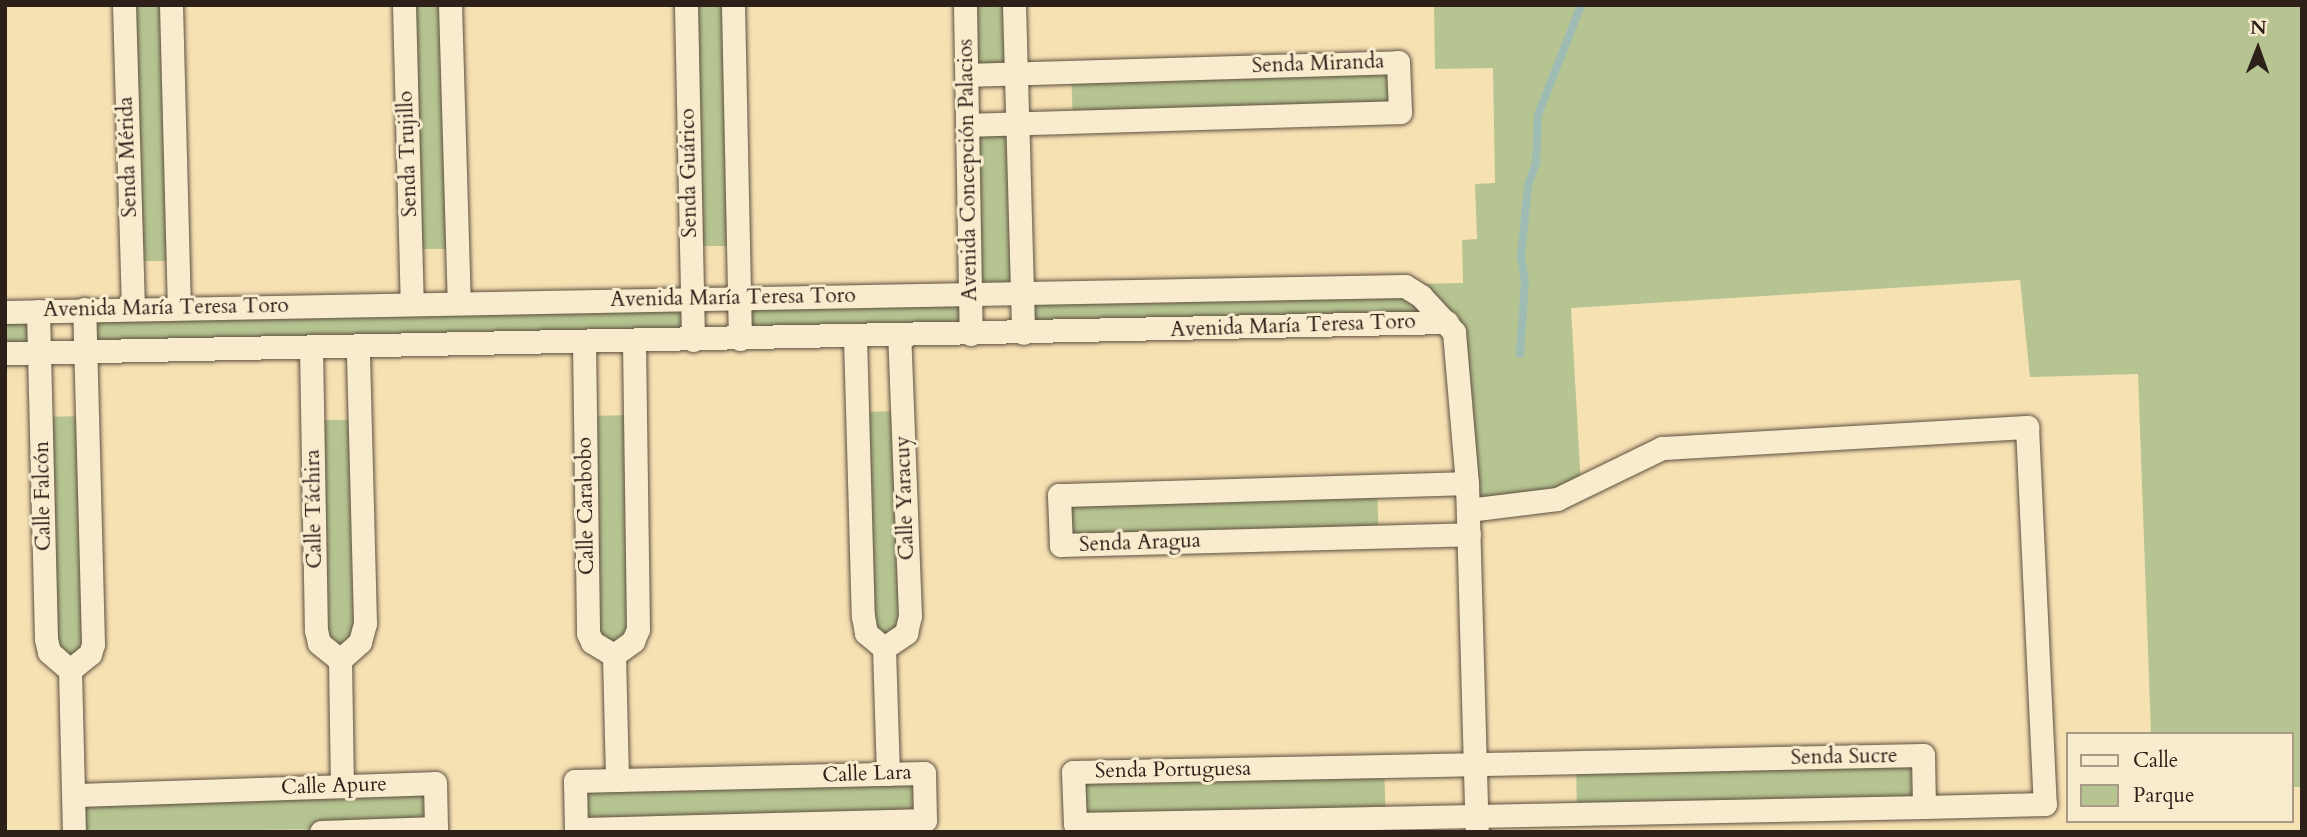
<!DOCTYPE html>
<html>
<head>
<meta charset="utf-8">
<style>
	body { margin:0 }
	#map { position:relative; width:2307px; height:837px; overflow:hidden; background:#f6e1b3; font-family:Cardo,serif }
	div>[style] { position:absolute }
	.green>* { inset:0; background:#b6c491; transform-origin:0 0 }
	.stream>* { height:8px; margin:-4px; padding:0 4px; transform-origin:4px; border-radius:4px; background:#9ebcb4 }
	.roads { filter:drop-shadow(0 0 2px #5e5040) drop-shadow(0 0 2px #5e5040) }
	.street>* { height:23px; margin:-11.5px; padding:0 11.5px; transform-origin:11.5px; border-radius:11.5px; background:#f9ecce }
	span { translate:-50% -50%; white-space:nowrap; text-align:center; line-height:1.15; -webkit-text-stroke:6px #f9ecce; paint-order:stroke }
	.street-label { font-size:21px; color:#2c2019 }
	.frame { position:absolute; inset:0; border:7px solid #2c2019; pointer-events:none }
	.legend { position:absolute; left:2066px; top:732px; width:228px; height:91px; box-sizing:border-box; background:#f9ecce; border:2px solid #a79a86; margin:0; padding:9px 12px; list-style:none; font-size:21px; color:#2c2019 }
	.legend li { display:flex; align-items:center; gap:14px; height:35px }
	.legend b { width:35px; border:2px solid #a79a86 }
	.north { position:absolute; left:2223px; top:14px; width:70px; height:70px; -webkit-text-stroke:5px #f9ecce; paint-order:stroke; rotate:1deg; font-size:19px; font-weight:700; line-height:28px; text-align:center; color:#2c2019 }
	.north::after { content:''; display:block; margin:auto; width:24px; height:32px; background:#2c2019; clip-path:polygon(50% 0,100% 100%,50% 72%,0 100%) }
</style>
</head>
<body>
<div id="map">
	<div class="green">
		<div style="left:124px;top:5px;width:47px;height:256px"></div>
		<div style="left:404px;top:5px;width:46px;height:244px"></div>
		<div style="left:686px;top:5px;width:47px;height:241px"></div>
		<div style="left:965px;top:5px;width:49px;height:70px"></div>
		<div style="clip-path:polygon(1434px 5px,2302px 5px,2302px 787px,2291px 787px,2291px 734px,2151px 734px,2138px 374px,2030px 377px,2020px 280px,1571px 308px,1581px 487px,1468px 510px,1463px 326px,1023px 333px,1022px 293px,971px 294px,971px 334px,740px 339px,739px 298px,970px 294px,967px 125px,1017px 124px,1022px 293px,1463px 283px,1462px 240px,1477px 239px,1475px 184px,1495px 183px,1493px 68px,1435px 69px)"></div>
		<div style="left:1398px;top:62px;width:50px;height:327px;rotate:88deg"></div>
		<div style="left:692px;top:299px;width:41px;height:608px;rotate:89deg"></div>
		<div style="left:38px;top:311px;width:42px;height:33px;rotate:89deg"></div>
		<div style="clip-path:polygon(902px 411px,906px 633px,872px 642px,857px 412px)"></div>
		<div style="clip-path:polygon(635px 415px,633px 641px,592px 642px,585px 416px)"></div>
		<div style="clip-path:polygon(87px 416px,93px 644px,58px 663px,41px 417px)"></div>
		<div style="clip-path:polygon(312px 420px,360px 420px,360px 642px,328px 654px)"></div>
		<div style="left:1377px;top:486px;width:51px;height:318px;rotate:88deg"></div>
		<div style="left:1923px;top:755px;width:52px;height:347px;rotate:89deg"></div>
		<div style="left:1384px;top:766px;width:52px;height:311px;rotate:88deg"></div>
		<div style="left:924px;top:773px;width:47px;height:349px;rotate:89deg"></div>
		<div style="clip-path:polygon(435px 783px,436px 828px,74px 832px,74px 795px)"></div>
	</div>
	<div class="stream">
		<div style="left:1520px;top:354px;width:73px;rotate:-86.1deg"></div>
		<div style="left:1525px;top:281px;width:24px;rotate:-99deg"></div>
		<div style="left:1521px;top:257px;width:72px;rotate:-84.4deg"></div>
		<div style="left:1528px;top:185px;width:23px;rotate:-70deg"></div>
		<div style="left:1536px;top:163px;width:48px;rotate:-87.6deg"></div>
		<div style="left:1538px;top:115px;width:118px;rotate:-68.6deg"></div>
	</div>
	<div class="roads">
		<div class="street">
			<div style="left:124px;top:5px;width:303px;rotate:88.3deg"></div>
			<div style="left:171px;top:5px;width:302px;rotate:88.5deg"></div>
			<div style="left:404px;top:5px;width:298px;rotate:88.5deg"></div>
			<div style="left:450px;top:5px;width:297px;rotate:88.3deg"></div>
			<div style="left:686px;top:5px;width:335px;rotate:88.8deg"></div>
			<div style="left:733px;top:5px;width:334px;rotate:88.8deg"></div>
			<div style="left:965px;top:5px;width:329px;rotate:89deg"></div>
			<div style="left:1014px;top:5px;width:328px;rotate:88.4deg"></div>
			<div style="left:967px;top:75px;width:431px;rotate:-1.7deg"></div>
			<div style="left:1398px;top:62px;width:50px;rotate:87.7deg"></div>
			<div style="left:1400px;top:112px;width:433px;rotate:178.3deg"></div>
			<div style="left:38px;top:311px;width:328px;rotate:88.6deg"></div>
			<div style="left:46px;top:639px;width:13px;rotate:77deg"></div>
			<div style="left:49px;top:652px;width:28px;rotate:41deg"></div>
			<div style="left:5px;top:312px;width:1400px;rotate:-1.06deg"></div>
			<div style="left:1405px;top:286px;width:19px;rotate:32deg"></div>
			<div style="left:1421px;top:296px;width:49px;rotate:47.5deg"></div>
			<div style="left:1454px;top:332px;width:152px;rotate:85.1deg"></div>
			<div style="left:1467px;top:483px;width:349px;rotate:88.4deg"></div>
			<div style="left:855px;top:337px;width:279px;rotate:88.4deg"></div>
			<div style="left:863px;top:616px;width:17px;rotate:80deg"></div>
			<div style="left:866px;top:633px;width:23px;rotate:40deg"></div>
			<div style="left:884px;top:648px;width:27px;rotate:-34deg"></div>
			<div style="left:906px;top:633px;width:17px;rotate:-77deg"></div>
			<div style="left:910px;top:616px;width:280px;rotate:-92.2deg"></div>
			<div style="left:584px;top:342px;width:291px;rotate:89.2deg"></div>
			<div style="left:588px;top:633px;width:10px;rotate:66deg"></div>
			<div style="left:592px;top:642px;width:26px;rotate:31deg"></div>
			<div style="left:311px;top:348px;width:282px;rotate:89deg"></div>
			<div style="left:316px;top:630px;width:13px;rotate:77deg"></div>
			<div style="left:319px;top:643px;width:27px;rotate:39deg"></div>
			<div style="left:5px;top:353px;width:1442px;rotate:-1.23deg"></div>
			<div style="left:1467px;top:483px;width:408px;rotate:178.3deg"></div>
			<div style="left:1059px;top:495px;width:50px;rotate:87.7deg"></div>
			<div style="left:1061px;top:545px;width:408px;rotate:-1.5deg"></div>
			<div style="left:1468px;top:510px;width:90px;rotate:-7deg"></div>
			<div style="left:1557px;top:499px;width:117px;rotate:-25.9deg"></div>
			<div style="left:1662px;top:448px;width:366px;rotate:-3.3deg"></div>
			<div style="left:2027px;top:427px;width:377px;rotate:87.3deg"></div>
			<div style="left:2045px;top:804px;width:121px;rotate:178.6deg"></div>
			<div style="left:1924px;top:807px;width:849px;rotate:178.85deg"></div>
			<div style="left:1075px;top:824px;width:52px;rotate:-92.2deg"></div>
			<div style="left:1073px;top:772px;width:311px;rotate:-1.1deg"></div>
			<div style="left:1384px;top:766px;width:539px;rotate:-1.17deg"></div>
			<div style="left:1923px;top:755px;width:52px;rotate:88.9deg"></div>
			<div style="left:884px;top:648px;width:126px;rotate:88.2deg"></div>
			<div style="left:614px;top:655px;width:24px;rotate:-36deg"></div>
			<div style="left:633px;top:641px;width:13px;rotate:-67deg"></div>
			<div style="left:638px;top:629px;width:287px;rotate:-90.8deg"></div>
			<div style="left:614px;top:655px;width:125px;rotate:88.6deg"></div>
			<div style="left:340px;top:660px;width:27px;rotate:-42deg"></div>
			<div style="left:360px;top:642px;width:20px;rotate:-75deg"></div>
			<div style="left:365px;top:623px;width:276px;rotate:-91.5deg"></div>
			<div style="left:340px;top:660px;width:126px;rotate:89.1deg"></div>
			<div style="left:70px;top:670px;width:26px;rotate:-39deg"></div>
			<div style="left:90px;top:654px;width:10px;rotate:-73deg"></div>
			<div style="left:93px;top:644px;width:335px;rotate:-91.5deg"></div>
			<div style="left:70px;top:670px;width:162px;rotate:88.6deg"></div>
			<div style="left:924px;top:773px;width:47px;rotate:88.8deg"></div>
			<div style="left:925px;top:820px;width:349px;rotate:178.5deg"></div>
			<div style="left:576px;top:829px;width:48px;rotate:-91.2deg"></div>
			<div style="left:575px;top:781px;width:349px;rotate:-1.3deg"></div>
			<div style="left:74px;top:795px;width:361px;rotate:-1.9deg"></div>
			<div style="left:435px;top:783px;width:45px;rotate:88.7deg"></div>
			<div style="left:436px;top:828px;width:115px;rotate:178deg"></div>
		</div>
	</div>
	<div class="street-label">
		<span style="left:1318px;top:64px;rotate:-2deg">Senda Miranda</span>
		<span style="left:408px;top:154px;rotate:-92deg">Senda Trujillo</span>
		<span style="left:128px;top:157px;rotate:-92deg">Senda Mérida</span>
		<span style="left:968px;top:170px;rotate:-91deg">Avenida Concepción Palacios</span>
		<span style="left:689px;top:173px;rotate:-91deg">Senda Guárico</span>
		<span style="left:733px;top:298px;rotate:-1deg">Avenida María Teresa Toro</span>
		<span style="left:166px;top:308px;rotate:-1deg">Avenida María Teresa Toro</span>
		<span style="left:1293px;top:326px;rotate:-2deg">Avenida María Teresa Toro</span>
		<span style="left:43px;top:496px;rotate:-91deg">Calle Falcón</span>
		<span style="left:905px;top:498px;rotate:-92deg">Calle Yaracuy</span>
		<span style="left:586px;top:506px;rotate:-91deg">Calle Carabobo</span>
		<span style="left:314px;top:509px;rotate:-91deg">Calle Táchira</span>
		<span style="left:1140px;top:543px;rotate:-2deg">Senda Aragua</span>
		<span style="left:1844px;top:757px;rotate:-1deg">Senda Sucre</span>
		<span style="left:1173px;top:770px;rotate:-1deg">Senda Portuguesa</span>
		<span style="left:867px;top:774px;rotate:-2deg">Calle Lara</span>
		<span style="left:334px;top:786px;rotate:-2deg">Calle Apure</span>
	</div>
	<div class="frame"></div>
	<ul class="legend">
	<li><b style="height:9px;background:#f9ecce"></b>Calle</li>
	<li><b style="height:19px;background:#b6c491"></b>Parque</li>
	</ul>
	<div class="north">N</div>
</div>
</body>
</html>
